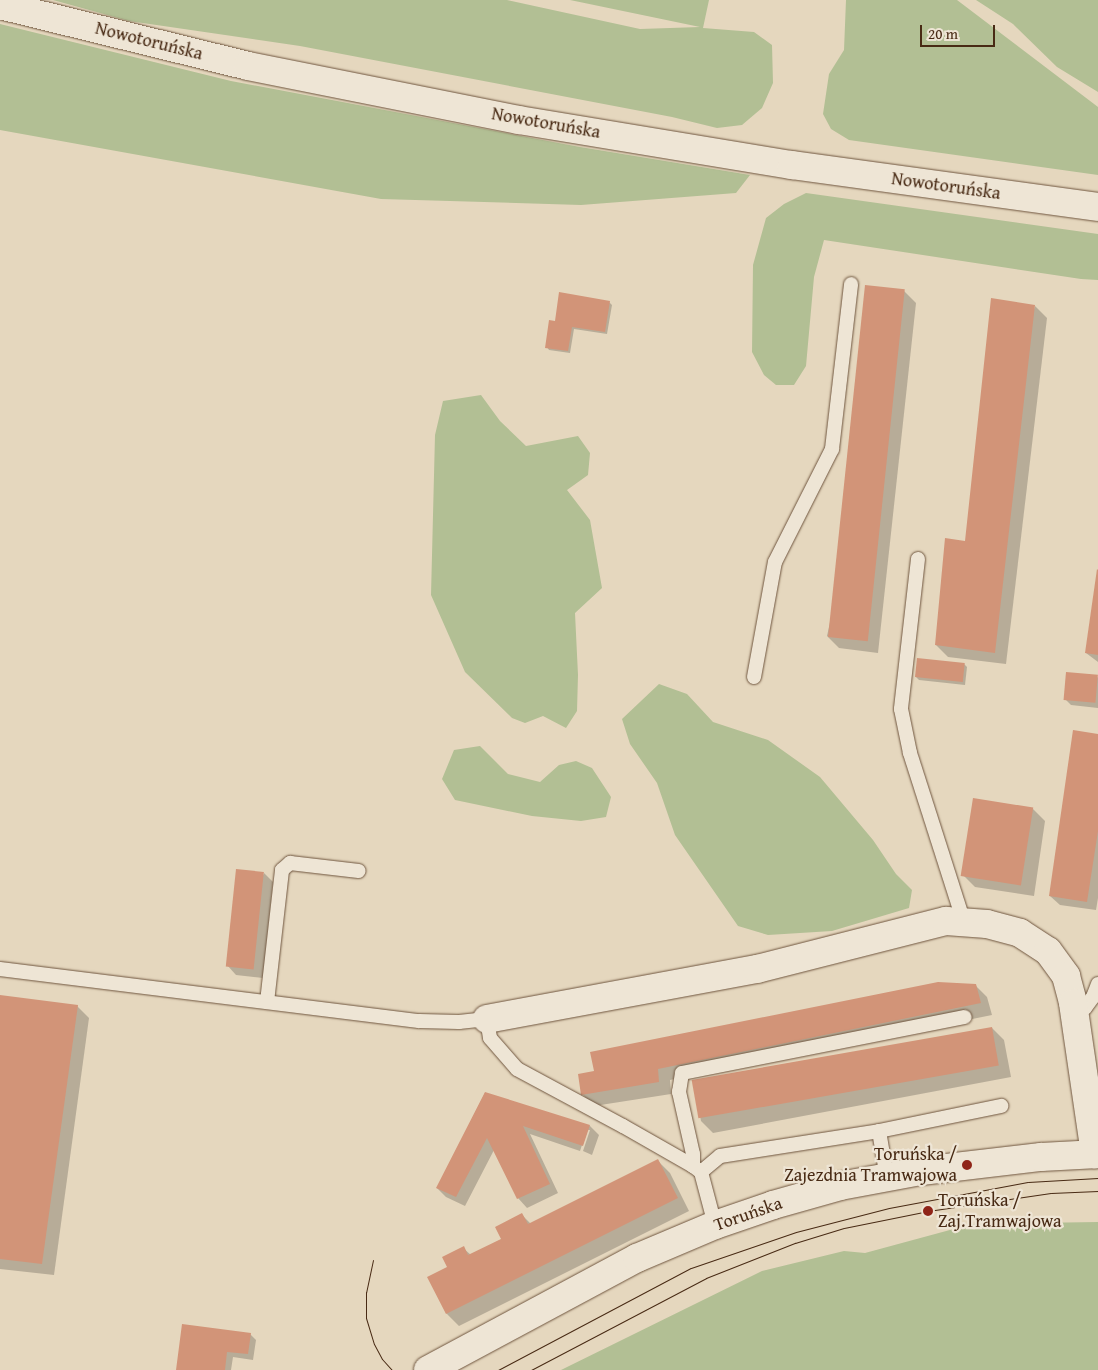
<!DOCTYPE html>
<html>
<head>
<meta charset="utf-8">
<style>
	body { margin:0 }
	#map { position:relative; width:1098px; height:1370px; overflow:hidden; background:#e5d7be; font-family:"Gentium Book Plus",serif }
	div>[style] { position:absolute }
	.green>* { inset:0; background:#b2bf94 }
	.shadow>* { inset:0; background:#0003 }
	.building>* { inset:0; background:#d29478; transform-origin:0 0 }
	.roads { filter:drop-shadow(0 0 1px #6f553e) drop-shadow(0 0 1px #6f553e) }
	.lane>* { height:14px; margin:-7px; padding:0 7px; transform-origin:7px; border-radius:7px; background:#eee5d5 }
	.street>* { height:28px; margin:-14px; padding:0 14px; transform-origin:14px; border-radius:14px; background:#eee5d5 }
	.secondary>* { height:28px; margin:-14px; padding:0 14px; transform-origin:14px; border-radius:14px; background:#eee5d5 }
	.tram>* { height:1px; margin:-0.5px; padding:0 0.5px; transform-origin:0.5px; border-radius:0.5px; background:#482a14 }
	.dots>* { width:14px; height:14px; translate:-50% -50%; box-sizing:border-box; border:2px solid #eee5d5; border-radius:50% }
	span { translate:-50% -50%; white-space:nowrap; text-align:center; line-height:1.15; -webkit-text-stroke:4.5px #eee5d5; paint-order:stroke }
	.street-label { font-size:18px; color:#482a14 }
	.poi-label { font-size:18px; color:#482a14 }
	.right { translate:-100% -50%; text-align:right }
	.left { translate:0 -50%; text-align:left }
	.scale { position:absolute; left:920px; top:25px; width:75px; height:22px; box-sizing:border-box; border:2px solid #482a14; border-top:0; padding-left:6px; font-size:15px; line-height:18px; white-space:nowrap; color:#482a14; -webkit-text-stroke:4px #eee5d5; paint-order:stroke }
</style>
</head>
<body>
<div id="map">
	<div class="green">
		<div style="clip-path:polygon(53px 0,507px 0,640px 29px,700px 27px,570px 0,709px 0,703px 28px,754px 32px,772px 45px,773px 83px,762px 108px,742px 125px,717px 128px,672px 117px,300px 46px,129px 21px)"></div>
		<div style="clip-path:polygon(846px 0,957px 0,1098px 107px,1098px 175px,849px 140px,831px 129px,823px 114px,829px 74px,844px 50px)"></div>
		<div style="clip-path:polygon(976px 0,1098px 0,1098px 92px,1057px 67px,1013px 24px)"></div>
		<div style="clip-path:polygon(0 24px,231px 81px,580px 147px,750px 175px,736px 193px,581px 205px,381px 199px,0 130px)"></div>
		<div style="clip-path:polygon(806px 193px,1098px 234px,1098px 280px,1081px 279px,824px 240px,814px 277px,806px 366px,794px 385px,776px 385px,764px 375px,752px 352px,753px 265px,766px 218px,784px 204px)"></div>
		<div style="clip-path:polygon(481px 395px,500px 421px,526px 446px,578px 436px,590px 453px,588px 475px,567px 490px,590px 520px,602px 588px,575px 613px,578px 675px,577px 711px,566px 728px,543px 716px,525px 723px,512px 718px,465px 672px,431px 595px,435px 435px,443px 401px)"></div>
		<div style="clip-path:polygon(659px 684px,687px 694px,713px 722px,768px 740px,820px 777px,873px 840px,896px 874px,912px 890px,909px 908px,832px 931px,768px 935px,738px 926px,675px 835px,657px 783px,630px 744px,622px 719px)"></div>
		<div style="clip-path:polygon(480px 746px,508px 774px,540px 782px,559px 765px,576px 761px,592px 768px,611px 797px,606px 817px,581px 821px,532px 816px,455px 800px,442px 779px,454px 750px)"></div>
		<div style="clip-path:polygon(1098px 1222px,1098px 1370px,561px 1370px,762px 1271px,844px 1251px,865px 1253px,972px 1224px)"></div>
	</div>
	<div class="shadow">
		<div style="clip-path:polygon(904px 291px,916px 303px,878px 653px,839px 648px,827px 636px)"></div>
		<div style="clip-path:polygon(609px 302px,612px 305px,607px 334px,574px 329px,570px 353px,549px 350px,547px 347px,556px 322px)"></div>
		<div style="clip-path:polygon(1035px 306px,1047px 318px,1006px 664px,948px 657px,936px 645px)"></div>
		<div style="clip-path:polygon(1098px 571px,1098px 662px,1086px 653px)"></div>
		<div style="clip-path:polygon(964px 664px,967px 667px,965px 685px,919px 680px,916px 677px)"></div>
		<div style="clip-path:polygon(1098px 677px,1098px 708px,1071px 705px,1065px 699px)"></div>
		<div style="clip-path:polygon(1098px 735px,1098px 898px,1096px 910px,1060px 905px,1050px 896px)"></div>
		<div style="clip-path:polygon(1033px 809px,1045px 821px,1034px 896px,975px 887px,963px 875px)"></div>
		<div style="clip-path:polygon(264px 873px,273px 882px,263px 978px,236px 975px,227px 965px)"></div>
		<div style="clip-path:polygon(975px 985px,987px 997px,992px 1015px,670px 1080px,671px 1094px,594px 1106px,582px 1094px,596px 1072px)"></div>
		<div style="clip-path:polygon(0 997px,77px 1006px,89px 1018px,54px 1275px,0 1269px)"></div>
		<div style="clip-path:polygon(992px 1028px,1004px 1040px,1011px 1077px,713px 1133px,701px 1121px,694px 1084px)"></div>
		<div style="clip-path:polygon(485px 1093px,590px 1126px,599px 1135px,592px 1155px,583px 1151px,590px 1130px,587px 1130px,580px 1151px,530px 1134px,558px 1193px,527px 1208px,518px 1198px,494px 1150px,465px 1206px,446px 1197px,437px 1188px)"></div>
		<div style="clip-path:polygon(658px 1161px,670px 1173px,689px 1211px,459px 1326px,447px 1314px,429px 1278px,448px 1268px,463px 1248px,471px 1255px,502px 1239px,522px 1215px,531px 1224px)"></div>
		<div style="clip-path:polygon(250px 1334px,256px 1340px,253px 1360px,233px 1357px,231px 1370px,177px 1370px)"></div>
	</div>
	<div class="building">
		<div style="left:865px;top:285px;width:40px;height:354px;rotate:6deg"></div>
		<div style="clip-path:polygon(559px 292px,610px 301px,605px 332px,572px 327px,568px 351px,545px 348px,549px 320px,555px 321px)"></div>
		<div style="clip-path:polygon(991px 298px,1035px 305px,995px 653px,935px 645px,945px 538px,965px 541px)"></div>
		<div style="clip-path:polygon(1097px 569px,1098px 570px,1098px 655px,1085px 653px)"></div>
		<div style="left:917px;top:658px;width:48px;height:19px;rotate:6deg"></div>
		<div style="left:1066px;top:672px;width:32px;height:28px;rotate:5deg"></div>
		<div style="clip-path:polygon(1073px 730px,1098px 734px,1098px 831px,1087px 902px,1049px 896px)"></div>
		<div style="left:973px;top:798px;width:61px;height:79px;rotate:9deg"></div>
		<div style="left:236px;top:869px;width:28px;height:98px;rotate:6deg"></div>
		<div style="clip-path:polygon(938px 982px,976px 984px,981px 1003px,658px 1069px,659px 1082px,581px 1095px,578px 1074px,594px 1071px,590px 1052px)"></div>
		<div style="clip-path:polygon(0 995px,78px 1005px,42px 1264px,0 1259px)"></div>
		<div style="left:992px;top:1027px;width:39px;height:305px;rotate:80deg"></div>
		<div style="clip-path:polygon(485px 1092px,590px 1125px,583px 1146px,523px 1126px,550px 1184px,517px 1199px,487px 1138px,456px 1197px,436px 1188px)"></div>
		<div style="clip-path:polygon(658px 1159px,678px 1198px,446px 1314px,427px 1277px,447px 1267px,442px 1257px,464px 1246px,468px 1255px,501px 1239px,495px 1227px,522px 1213px,528px 1224px)"></div>
		<div style="clip-path:polygon(182px 1324px,251px 1333px,248px 1354px,227px 1352px,225px 1370px,176px 1370px)"></div>
	</div>
	<div class="roads">
		<div class="lane">
			<div style="left:918px;top:559px;width:151px;rotate:96.5deg"></div>
			<div style="left:901px;top:709px;width:45px;rotate:78.4deg"></div>
			<div style="left:910px;top:753px;width:177px;rotate:72.3deg"></div>
			<div style="left:754px;top:677px;width:117px;rotate:-79.7deg"></div>
			<div style="left:775px;top:562px;width:127px;rotate:-63.2deg"></div>
			<div style="left:832px;top:449px;width:166px;rotate:-83.4deg"></div>
			<div style="left:0;top:969px;width:422px;rotate:7.1deg"></div>
			<div style="left:419px;top:1021px;width:40px;rotate:1.4deg"></div>
			<div style="left:459px;top:1022px;width:28px;rotate:-6deg"></div>
			<div style="left:487px;top:1019px;width:19px;rotate:81deg"></div>
			<div style="left:490px;top:1038px;width:41px;rotate:48.9deg"></div>
			<div style="left:517px;top:1069px;width:120px;rotate:28.3deg"></div>
			<div style="left:623px;top:1126px;width:81px;rotate:29.7deg"></div>
			<div style="left:693px;top:1166px;width:10px;rotate:37deg"></div>
			<div style="left:701px;top:1172px;width:55px;rotate:75.2deg"></div>
			<div style="left:267px;top:1002px;width:133px;rotate:-83.5deg"></div>
			<div style="left:282px;top:870px;width:11px;rotate:-41deg"></div>
			<div style="left:290px;top:863px;width:69px;rotate:6.6deg"></div>
			<div style="left:1075px;top:1015px;width:12px;rotate:-35deg"></div>
			<div style="left:1085px;top:1008px;width:14px;rotate:-54deg"></div>
			<div style="left:1093px;top:997px;width:14px;rotate:-69deg"></div>
			<div style="left:879px;top:1131px;width:125px;rotate:-11.6deg"></div>
			<div style="left:693px;top:1166px;width:12px;rotate:-90deg"></div>
			<div style="left:693px;top:1154px;width:64px;rotate:-102.7deg"></div>
			<div style="left:679px;top:1092px;width:19px;rotate:-81deg"></div>
			<div style="left:682px;top:1073px;width:288px;rotate:-11.2deg"></div>
			<div style="left:701px;top:1172px;width:25px;rotate:-40deg"></div>
			<div style="left:720px;top:1156px;width:161px;rotate:-8.9deg"></div>
			<div style="left:879px;top:1131px;width:48px;rotate:80.3deg"></div>
		</div>
		<div class="street">
			<div style="left:487px;top:1019px;width:275px;rotate:-10.5deg"></div>
			<div style="left:757px;top:969px;width:195px;rotate:-14.3deg"></div>
			<div style="left:946px;top:921px;width:41px;rotate:4.2deg"></div>
			<div style="left:987px;top:924px;width:34px;rotate:15deg"></div>
			<div style="left:1020px;top:933px;width:33px;rotate:33deg"></div>
			<div style="left:1048px;top:951px;width:31px;rotate:54deg"></div>
			<div style="left:1066px;top:976px;width:28px;rotate:75deg"></div>
			<div style="left:1073px;top:1003px;width:153px;rotate:81.7deg"></div>
		</div>
		<div class="secondary">
			<div style="left:0;top:5px;width:255px;rotate:13.8deg"></div>
			<div style="left:248px;top:66px;width:276px;rotate:11.3deg"></div>
			<div style="left:519px;top:120px;width:277px;rotate:9.4deg"></div>
			<div style="left:792px;top:165px;width:309px;rotate:7.8deg"></div>
			<div style="left:428px;top:1370px;width:237px;rotate:-28.2deg"></div>
			<div style="left:637px;top:1258px;width:85px;rotate:-22.9deg"></div>
			<div style="left:715px;top:1225px;width:61px;rotate:-19deg"></div>
			<div style="left:773px;top:1205px;width:70px;rotate:-15.8deg"></div>
			<div style="left:840px;top:1186px;width:82px;rotate:-10.5deg"></div>
			<div style="left:921px;top:1171px;width:121px;rotate:-6.7deg"></div>
			<div style="left:1041px;top:1157px;width:57px;rotate:-3deg"></div>
		</div>
	</div>
	<div class="tram">
		<div style="left:373px;top:1260px;width:33px;rotate:102deg"></div>
		<div style="left:366px;top:1292px;width:26px;rotate:90deg"></div>
		<div style="left:366px;top:1318px;width:27px;rotate:73deg"></div>
		<div style="left:374px;top:1344px;width:17px;rotate:62deg"></div>
		<div style="left:382px;top:1359px;width:15px;rotate:48deg"></div>
		<div style="left:498px;top:1370px;width:218px;rotate:-27.9deg"></div>
		<div style="left:691px;top:1268px;width:111px;rotate:-18.9deg"></div>
		<div style="left:796px;top:1232px;width:96px;rotate:-14.5deg"></div>
		<div style="left:889px;top:1208px;width:141px;rotate:-10.6deg"></div>
		<div style="left:1028px;top:1182px;width:70px;rotate:-3.3deg"></div>
		<div style="left:531px;top:1370px;width:198px;rotate:-27.7deg"></div>
		<div style="left:706px;top:1278px;width:96px;rotate:-21.5deg"></div>
		<div style="left:795px;top:1243px;width:51px;rotate:-17deg"></div>
		<div style="left:844px;top:1228px;width:86px;rotate:-11.4deg"></div>
		<div style="left:928px;top:1211px;width:124px;rotate:-8.3deg"></div>
		<div style="left:1051px;top:1193px;width:47px;rotate:-2.4deg"></div>
	</div>
	<div class="dots">
		<div style="left:967px;top:1165px;background:#8f2418"></div>
		<div style="left:928px;top:1211px;background:#8f2418"></div>
	</div>
	<div class="street-label">
		<span style="left:149px;top:41px;rotate:14deg">Nowotoruńska</span>
		<span style="left:546px;top:123px;rotate:10deg">Nowotoruńska</span>
		<span style="left:946px;top:186px;rotate:8deg">Nowotoruńska</span>
		<span style="left:748px;top:1214px;rotate:-19deg">Toruńska</span>
	</div>
	<div class="poi-label">
		<span class="right" style="left:957px;top:1165px">Toruńska /<br>Zajezdnia Tramwajowa</span>
		<span class="left" style="left:938px;top:1211px">Toruńska /<br>Zaj.Tramwajowa</span>
	</div>
	<div class="scale">20 m</div>
</div>
</body>
</html>
